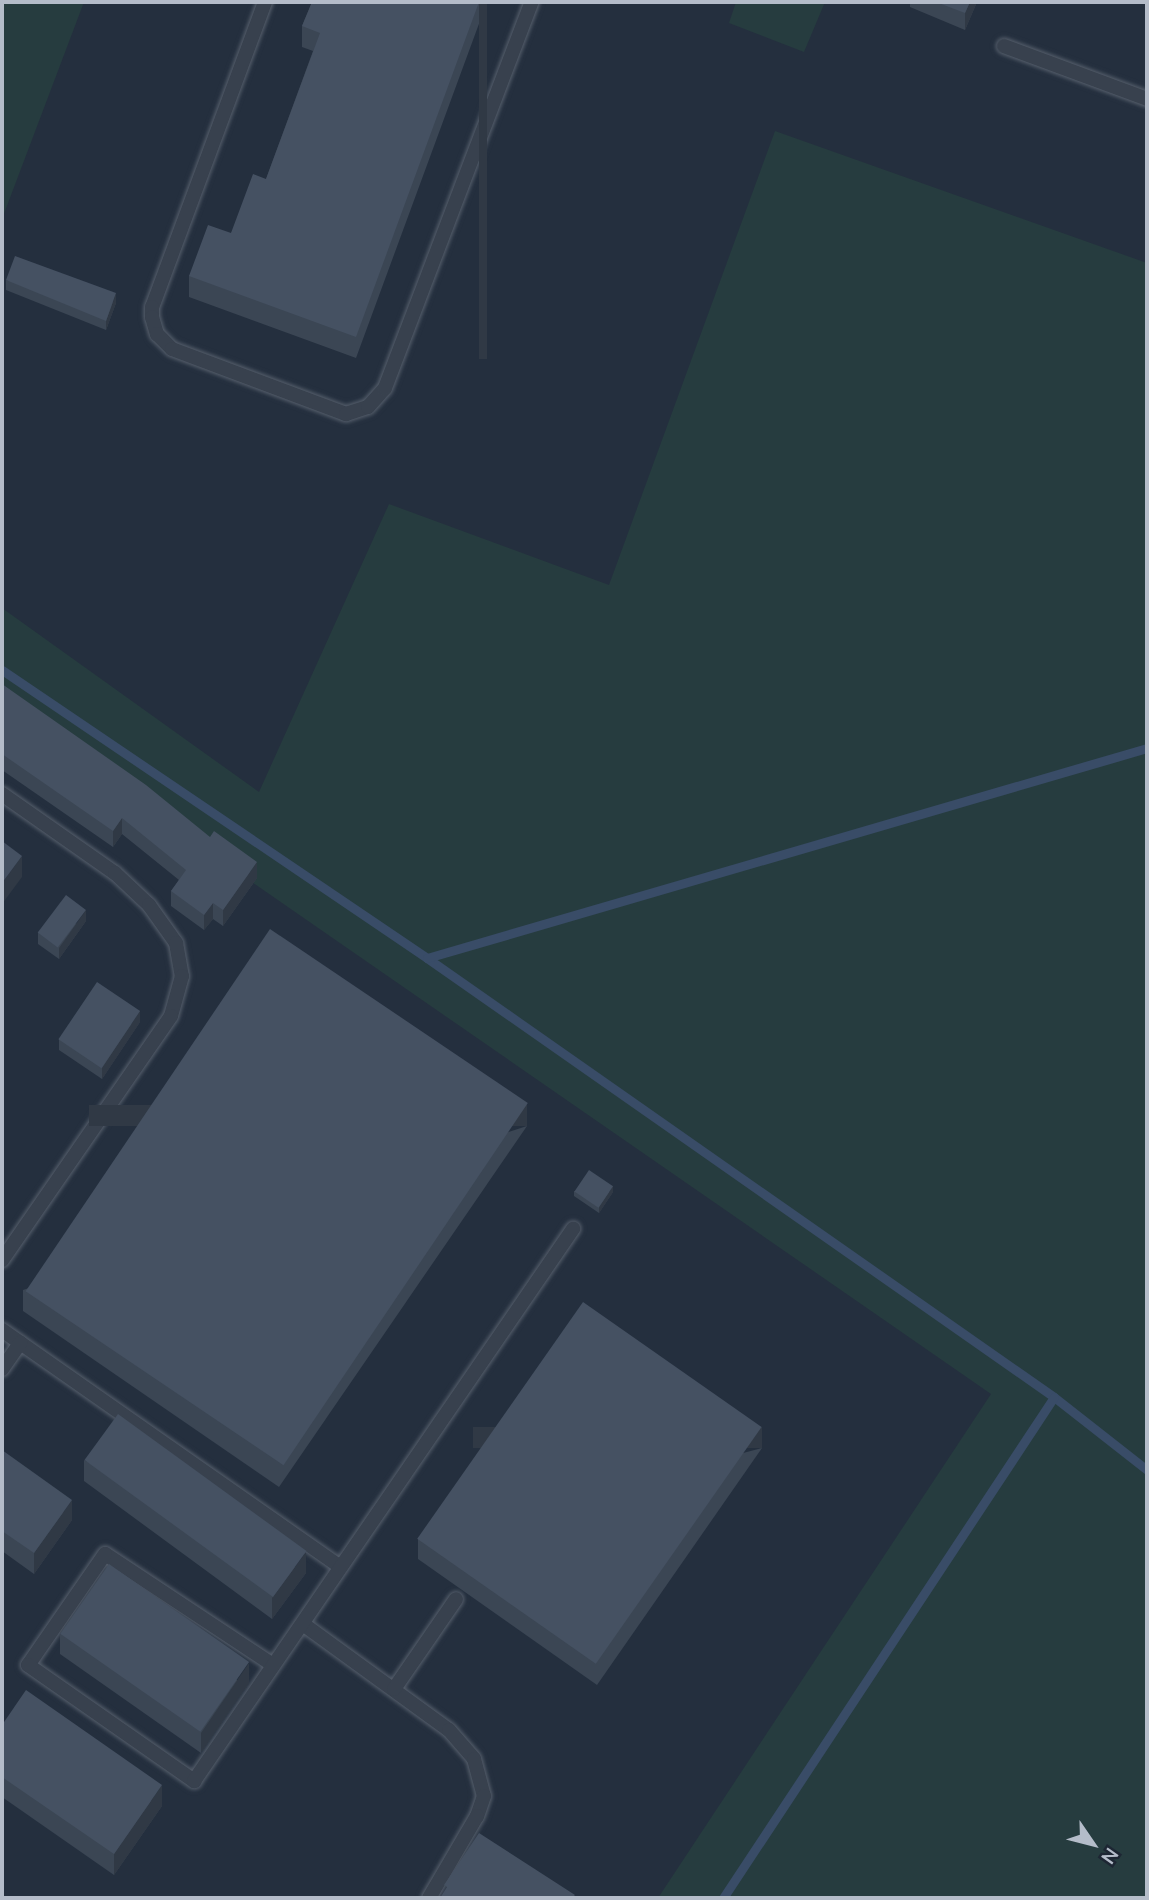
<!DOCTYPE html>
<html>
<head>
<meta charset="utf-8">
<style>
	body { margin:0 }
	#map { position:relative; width:1149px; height:1900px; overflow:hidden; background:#242f3e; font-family:Mulish,sans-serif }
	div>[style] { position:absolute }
	.green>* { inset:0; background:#263c3f }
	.stream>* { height:9px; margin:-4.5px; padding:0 4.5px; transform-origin:4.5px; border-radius:4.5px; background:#394c67 }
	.roads { filter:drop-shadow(0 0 2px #565f6c) drop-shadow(0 0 2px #565f6c) }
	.lane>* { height:14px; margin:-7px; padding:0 7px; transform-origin:7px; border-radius:7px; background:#38414e }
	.wall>* { inset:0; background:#3b4654 }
	.shaded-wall>* { inset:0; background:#303945; transform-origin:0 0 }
	.building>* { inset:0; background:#455162; transform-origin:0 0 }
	span { translate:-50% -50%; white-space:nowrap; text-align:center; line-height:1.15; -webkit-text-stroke:6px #1d2633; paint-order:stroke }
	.frame { position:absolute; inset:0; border:4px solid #b4bcc9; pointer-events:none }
	.north { position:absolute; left:1058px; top:1809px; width:70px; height:70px; -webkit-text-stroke:5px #1d2633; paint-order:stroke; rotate:125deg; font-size:19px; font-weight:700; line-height:28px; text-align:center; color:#b4bcc9 }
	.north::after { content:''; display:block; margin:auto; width:24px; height:32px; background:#b4bcc9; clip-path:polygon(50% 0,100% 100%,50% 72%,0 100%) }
</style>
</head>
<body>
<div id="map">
	<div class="green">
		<div style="clip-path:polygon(2px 2px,84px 2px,2px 219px)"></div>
		<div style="clip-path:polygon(736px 2px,825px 2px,804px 52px,729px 23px)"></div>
		<div style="clip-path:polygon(775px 131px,1147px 263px,1147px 1898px,658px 1898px,991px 1394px,2px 709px,2px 608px,259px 792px,389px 504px,609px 585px)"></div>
	</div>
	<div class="stream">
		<div style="left:2px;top:670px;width:513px;rotate:34.12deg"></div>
		<div style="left:427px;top:958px;width:765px;rotate:35deg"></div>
		<div style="left:1054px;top:1397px;width:118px;rotate:38.1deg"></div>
		<div style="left:427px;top:958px;width:750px;rotate:-16.26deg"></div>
		<div style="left:723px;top:1898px;width:600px;rotate:-56.55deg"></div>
	</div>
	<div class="roads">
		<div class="lane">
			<div style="left:265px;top:2px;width:325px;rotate:110.3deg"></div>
			<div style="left:152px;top:307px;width:10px;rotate:90deg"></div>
			<div style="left:152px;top:317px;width:18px;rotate:74deg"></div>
			<div style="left:157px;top:334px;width:21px;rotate:45deg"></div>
			<div style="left:172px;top:349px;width:186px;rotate:20.5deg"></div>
			<div style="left:346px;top:414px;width:23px;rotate:-18deg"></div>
			<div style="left:368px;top:407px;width:25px;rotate:-48deg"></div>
			<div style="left:385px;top:388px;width:413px;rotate:-69.2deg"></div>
			<div style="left:1004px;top:46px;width:153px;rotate:20.3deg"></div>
			<div style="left:2px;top:794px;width:138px;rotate:35deg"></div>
			<div style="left:115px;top:873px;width:47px;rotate:43.3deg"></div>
			<div style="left:149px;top:905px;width:47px;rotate:54.6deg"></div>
			<div style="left:176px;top:943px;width:34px;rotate:80deg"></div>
			<div style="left:182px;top:976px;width:41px;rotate:105.4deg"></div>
			<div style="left:171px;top:1016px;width:297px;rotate:124.7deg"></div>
			<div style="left:2px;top:1330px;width:413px;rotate:35deg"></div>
			<div style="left:2px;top:1369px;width:32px;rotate:-55deg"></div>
			<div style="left:303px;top:1624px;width:180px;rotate:36deg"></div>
			<div style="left:449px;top:1730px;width:38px;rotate:49deg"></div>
			<div style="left:474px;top:1759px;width:38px;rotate:75deg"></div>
			<div style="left:484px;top:1796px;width:21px;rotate:109deg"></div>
			<div style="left:477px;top:1816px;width:95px;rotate:120.3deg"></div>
			<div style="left:273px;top:1665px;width:201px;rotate:-146.5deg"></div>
			<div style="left:105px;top:1554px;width:135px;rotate:124.7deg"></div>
			<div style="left:28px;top:1665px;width:203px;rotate:34.9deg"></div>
			<div style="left:194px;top:1781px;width:670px;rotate:-55.53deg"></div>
			<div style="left:394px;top:1689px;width:109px;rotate:-55.4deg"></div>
		</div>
	</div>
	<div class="wall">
		<div style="clip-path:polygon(312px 2px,487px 2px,356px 358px,189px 297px,189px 276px,231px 233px,266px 179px,313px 51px,302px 47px,302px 26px)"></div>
		<div style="clip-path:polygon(910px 2px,977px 2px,965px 30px,910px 7px)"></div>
		<div style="clip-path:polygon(6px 280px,116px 303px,106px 330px,6px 290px)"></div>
		<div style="clip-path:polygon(2px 684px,257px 878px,223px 926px,213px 919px,204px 930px,171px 906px,171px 891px,179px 880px,122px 834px,113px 847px,2px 770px)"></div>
		<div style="clip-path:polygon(86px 921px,59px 959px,38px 944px,38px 933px)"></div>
		<div style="clip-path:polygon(140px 1022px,102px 1079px,59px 1050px,59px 1039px)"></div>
		<div style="clip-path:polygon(527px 1126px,279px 1487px,23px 1311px,23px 1290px)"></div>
		<div style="clip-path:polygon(574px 1191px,613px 1192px,599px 1213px,574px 1196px)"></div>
		<div style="clip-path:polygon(762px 1448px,597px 1685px,418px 1559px,418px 1539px)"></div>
		<div style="clip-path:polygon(2px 1450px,72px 1520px,34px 1574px,2px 1551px)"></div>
		<div style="clip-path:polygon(84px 1460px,306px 1573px,272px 1619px,84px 1481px)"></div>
		<div style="clip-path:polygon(60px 1633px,249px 1683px,201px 1753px,60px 1654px)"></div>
		<div style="clip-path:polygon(2px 1725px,162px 1806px,114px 1875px,2px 1797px)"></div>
	</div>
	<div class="shaded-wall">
		<div style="left:479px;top:2px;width:8px;height:357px"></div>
		<div style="clip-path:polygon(970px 2px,977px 2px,965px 30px,965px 13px)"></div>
		<div style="clip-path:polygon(116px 293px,116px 303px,106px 330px,106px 321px)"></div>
		<div style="clip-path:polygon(122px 818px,122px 834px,113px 847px,113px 831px)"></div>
		<div style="clip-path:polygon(22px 856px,22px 877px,2px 904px,2px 883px)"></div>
		<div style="clip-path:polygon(257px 862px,257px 878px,223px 926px,223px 910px)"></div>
		<div style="clip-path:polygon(213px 903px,213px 919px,204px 930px,204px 915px)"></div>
		<div style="clip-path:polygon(86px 910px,86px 921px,59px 959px,59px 948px)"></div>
		<div style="clip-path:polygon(140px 1011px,140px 1022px,102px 1079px,102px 1068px)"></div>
		<div style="left:527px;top:1105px;width:21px;height:438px;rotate:90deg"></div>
		<div style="clip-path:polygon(613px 1186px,613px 1192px,599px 1213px,599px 1207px)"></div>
		<div style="left:762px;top:1427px;width:21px;height:289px;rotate:90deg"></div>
		<div style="clip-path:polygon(72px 1500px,72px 1520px,34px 1574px,34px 1553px)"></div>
		<div style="clip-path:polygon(306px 1552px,306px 1573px,272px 1619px,272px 1598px)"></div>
		<div style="clip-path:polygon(249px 1663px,249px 1683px,201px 1753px,201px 1733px)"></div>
		<div style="clip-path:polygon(162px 1785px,162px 1806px,114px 1875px,114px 1854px)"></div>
	</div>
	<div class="building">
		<div style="clip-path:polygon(312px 2px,479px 2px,356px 337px,189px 276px,208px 225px,231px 233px,253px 174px,266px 179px,320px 33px,302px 26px)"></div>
		<div style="clip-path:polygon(936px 2px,970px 2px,965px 13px)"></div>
		<div style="clip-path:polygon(15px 256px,116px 293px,106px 321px,6px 280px)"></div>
		<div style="clip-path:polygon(2px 684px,146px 785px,210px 837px,214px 831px,257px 862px,223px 910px,213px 903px,204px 915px,171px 891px,186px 870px,122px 818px,113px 831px,2px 754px)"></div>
		<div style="clip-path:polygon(2px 841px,22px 856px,2px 883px)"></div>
		<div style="left:66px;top:895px;width:25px;height:47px;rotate:37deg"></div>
		<div style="left:270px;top:929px;width:311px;height:437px;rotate:34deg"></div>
		<div style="left:97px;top:982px;width:52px;height:69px;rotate:34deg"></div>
		<div style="left:589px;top:1170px;width:29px;height:26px;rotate:34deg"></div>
		<div style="left:583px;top:1302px;width:218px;height:289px;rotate:35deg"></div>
		<div style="left:118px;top:1414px;width:233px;height:57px;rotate:36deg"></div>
		<div style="clip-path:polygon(2px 1450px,72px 1500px,34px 1553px,2px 1531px)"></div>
		<div style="left:109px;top:1564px;width:171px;height:85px;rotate:35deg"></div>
		<div style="clip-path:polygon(26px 1690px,162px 1785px,114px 1854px,2px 1777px,2px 1725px)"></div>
		<div style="clip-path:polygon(479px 1833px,575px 1895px,572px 1898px,440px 1898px,447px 1887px,444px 1885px)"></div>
	</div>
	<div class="frame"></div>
	<div class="north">N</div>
</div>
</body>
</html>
